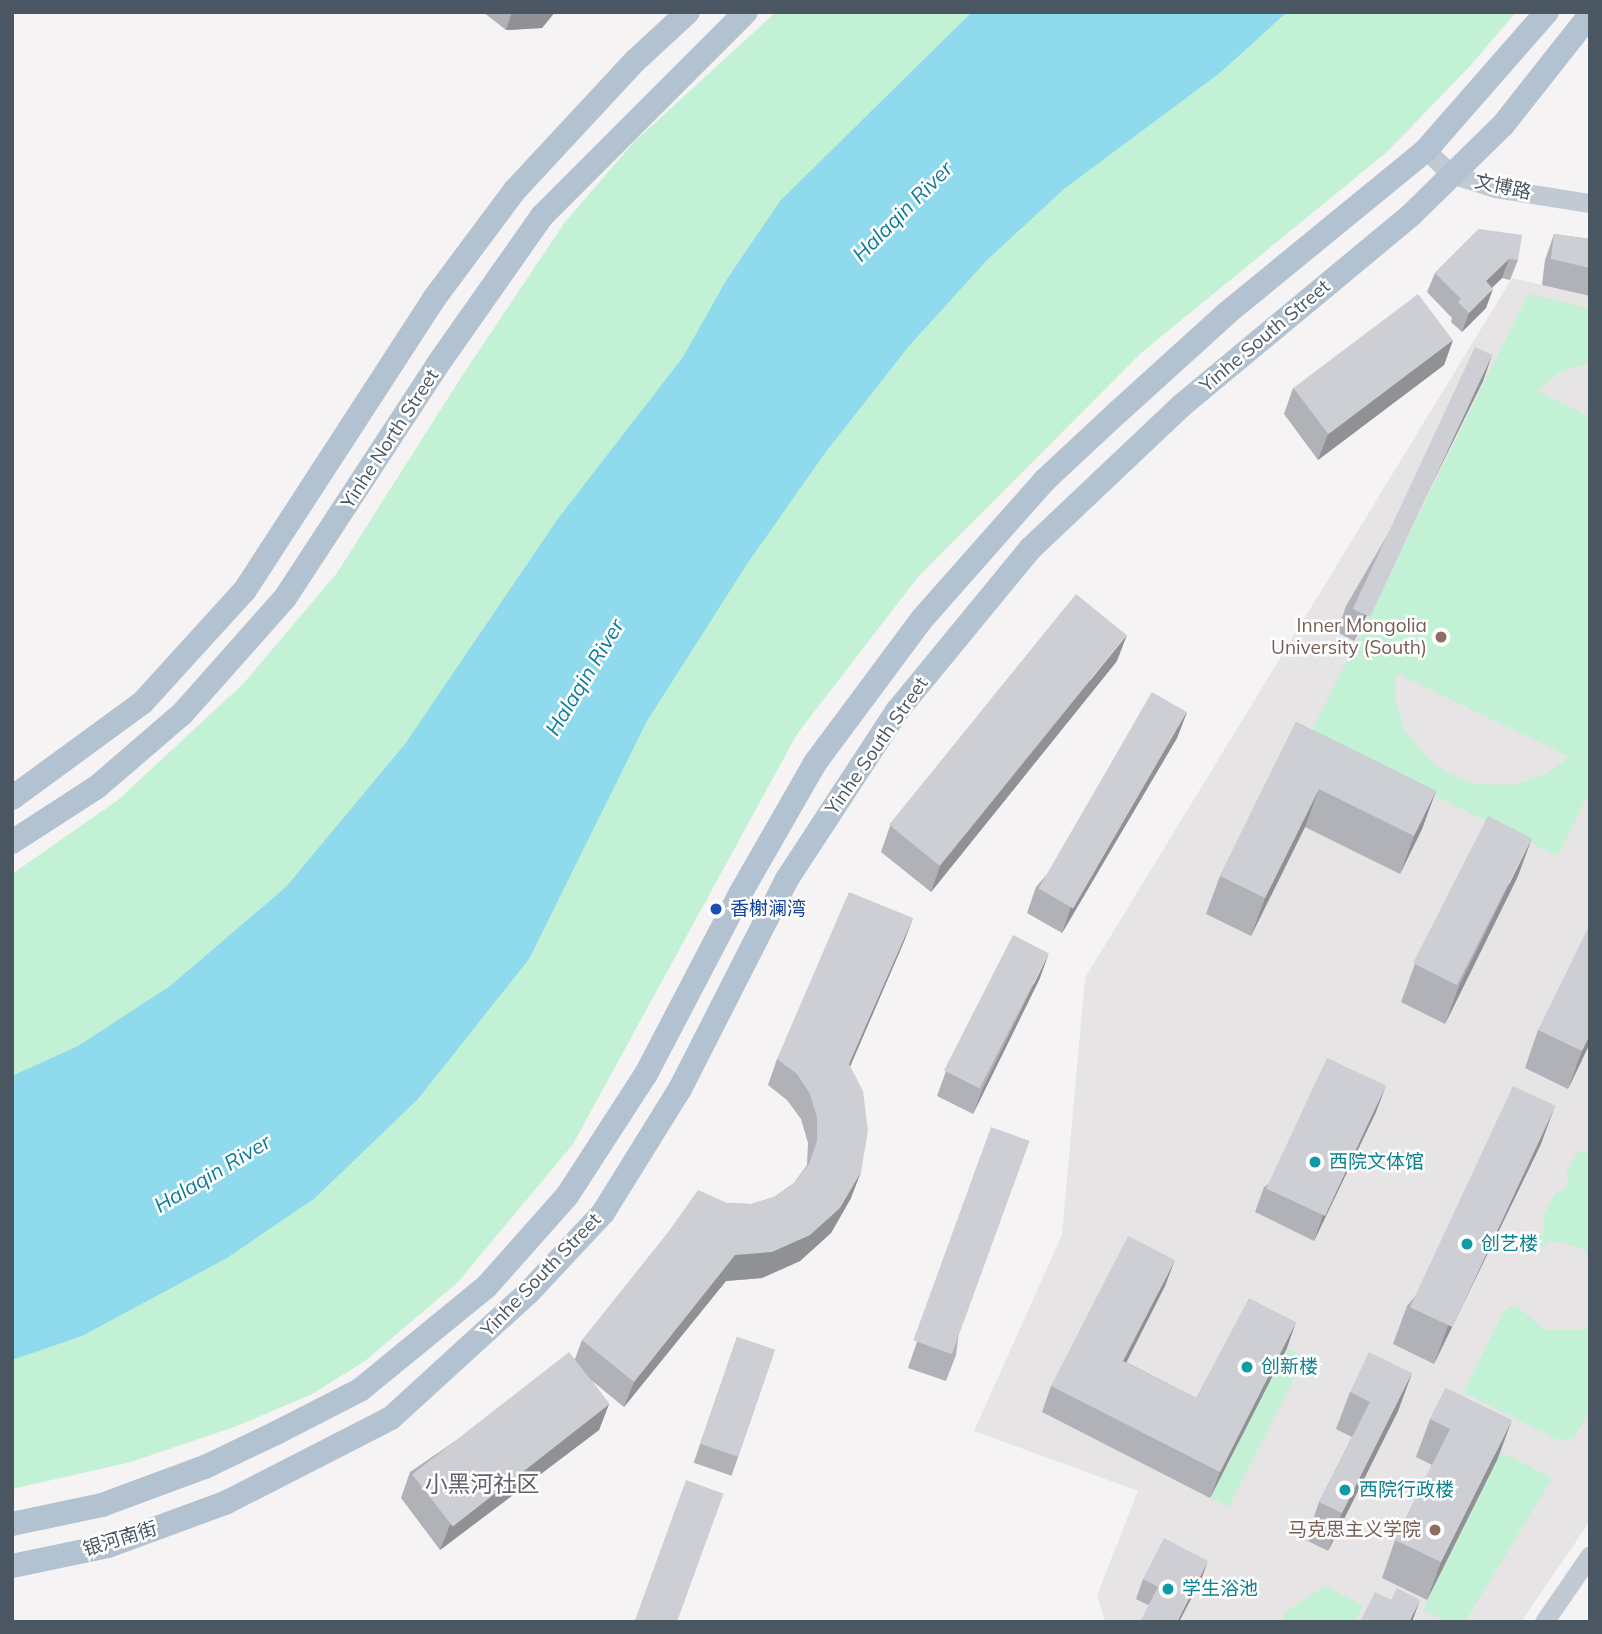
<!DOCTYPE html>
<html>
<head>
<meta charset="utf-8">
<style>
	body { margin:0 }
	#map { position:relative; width:1602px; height:1634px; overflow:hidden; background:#f5f3f3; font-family:Mulish,"Noto Sans SC",sans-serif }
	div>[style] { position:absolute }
	.education>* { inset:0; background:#e6e4e5 }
	.green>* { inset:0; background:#c3f1d5; transform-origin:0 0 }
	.water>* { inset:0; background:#90daee }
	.minor>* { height:19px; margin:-9.5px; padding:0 9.5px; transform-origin:9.5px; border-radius:9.5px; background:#c1cad2 }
	.major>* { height:24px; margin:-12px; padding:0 12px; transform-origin:12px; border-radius:12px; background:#b3c2d1 }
	.wall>* { inset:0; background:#b0b2b7; transform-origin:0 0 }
	.shaded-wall>* { inset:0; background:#909195 }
	.building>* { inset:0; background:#cdcfd5; transform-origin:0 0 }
	.dots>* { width:19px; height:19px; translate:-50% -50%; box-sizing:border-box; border:4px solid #fff; border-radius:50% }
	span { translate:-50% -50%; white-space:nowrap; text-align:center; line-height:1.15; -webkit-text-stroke:5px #fff; paint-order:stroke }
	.street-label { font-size:19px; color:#4a5661 }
	.education-label { font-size:19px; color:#785e54 }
	.right { translate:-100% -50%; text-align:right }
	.transit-label { font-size:19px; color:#164399 }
	.left { translate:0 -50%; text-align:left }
	.culture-label { font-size:19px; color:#0d838f }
	.water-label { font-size:21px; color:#0c7c9b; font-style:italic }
	.quarter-label { font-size:23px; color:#5f6368 }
	.frame { position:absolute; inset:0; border:14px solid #4a5661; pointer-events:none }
</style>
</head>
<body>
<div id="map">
	<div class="education">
		<div style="clip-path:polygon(1512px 278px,1590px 296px,1590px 1521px,1521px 1622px,1105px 1622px,1097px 1595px,1138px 1491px,974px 1431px,1062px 1235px,1085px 978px)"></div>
	</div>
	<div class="green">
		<div style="clip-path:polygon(776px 12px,1516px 12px,1470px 66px,1387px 152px,1141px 353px,918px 577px,797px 734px,573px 1144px,458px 1282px,365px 1361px,312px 1394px,237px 1426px,131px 1462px,12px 1489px,12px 874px,118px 800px,243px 684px,337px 573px,462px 376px,565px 222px,634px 142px)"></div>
		<div style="clip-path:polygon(evenodd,1528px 294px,1590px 309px,1590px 363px,1560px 372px,1537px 391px,1590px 417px,1590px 790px,1558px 856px,1310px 735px,1528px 294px,1396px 673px,1570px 757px,1548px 773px,1514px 785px,1473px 784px,1448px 773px,1430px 761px,1405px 731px,1396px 703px,1396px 673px)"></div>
		<div style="clip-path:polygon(1578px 1151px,1590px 1152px,1590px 1262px,1585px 1250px,1568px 1244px,1550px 1242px,1536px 1250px,1532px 1246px,1533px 1240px,1543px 1234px,1544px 1214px,1556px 1192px,1565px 1190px,1568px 1183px,1566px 1174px)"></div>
		<div style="clip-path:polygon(1510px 1307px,1518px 1307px,1543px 1329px,1590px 1329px,1590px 1410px,1574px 1438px,1560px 1441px,1463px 1392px,1504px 1311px)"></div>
		<div style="left:1287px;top:1348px;width:20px;height:168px;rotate:27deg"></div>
		<div style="clip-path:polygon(1501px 1452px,1552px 1478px,1465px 1622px,1448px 1622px,1423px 1610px)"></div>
		<div style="clip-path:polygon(1325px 1586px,1363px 1605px,1355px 1622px,1281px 1622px,1286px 1612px)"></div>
	</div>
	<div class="water">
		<div style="clip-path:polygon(972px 12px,1287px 12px,1221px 72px,1064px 189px,987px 260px,909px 346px,825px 453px,747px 564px,647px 721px,529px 959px,418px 1099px,315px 1198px,227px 1258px,82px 1336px,12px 1360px,12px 1076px,78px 1046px,170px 986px,286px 887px,405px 744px,557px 520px,683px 357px,727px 279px,780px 201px)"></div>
	</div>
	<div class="minor">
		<div style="left:1426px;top:150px;width:35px;rotate:44deg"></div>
		<div style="left:1451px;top:174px;width:46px;rotate:17.7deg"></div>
		<div style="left:1495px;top:188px;width:96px;rotate:9deg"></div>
		<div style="left:1544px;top:1622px;width:81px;rotate:-55.5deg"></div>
	</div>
	<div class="major">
		<div style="left:12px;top:798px;width:162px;rotate:-36.2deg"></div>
		<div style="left:143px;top:702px;width:151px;rotate:-47.7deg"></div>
		<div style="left:245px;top:590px;width:346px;rotate:-57deg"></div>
		<div style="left:433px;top:300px;width:137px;rotate:-53.3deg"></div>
		<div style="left:515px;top:190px;width:176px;rotate:-47.1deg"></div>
		<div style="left:635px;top:61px;width:72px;rotate:-42.8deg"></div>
		<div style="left:12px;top:842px;width:101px;rotate:-32.9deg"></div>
		<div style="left:97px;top:787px;width:112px;rotate:-40.7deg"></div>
		<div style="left:182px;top:714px;width:155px;rotate:-48.4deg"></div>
		<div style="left:285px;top:598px;width:280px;rotate:-56.8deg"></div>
		<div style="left:438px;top:364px;width:181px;rotate:-54.9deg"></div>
		<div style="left:542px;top:216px;width:288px;rotate:-45deg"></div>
		<div style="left:12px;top:1524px;width:92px;rotate:-11.9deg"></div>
		<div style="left:102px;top:1505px;width:110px;rotate:-20.3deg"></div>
		<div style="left:205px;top:1467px;width:79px;rotate:-25.6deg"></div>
		<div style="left:276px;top:1433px;width:94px;rotate:-27.1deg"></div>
		<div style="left:360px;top:1390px;width:164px;rotate:-39.3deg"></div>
		<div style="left:487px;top:1286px;width:120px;rotate:-48.4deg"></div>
		<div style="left:567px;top:1196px;width:145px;rotate:-57.1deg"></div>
		<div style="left:646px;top:1074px;width:203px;rotate:-62.4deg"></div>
		<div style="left:740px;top:894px;width:151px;rotate:-60.2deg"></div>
		<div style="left:815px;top:763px;width:179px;rotate:-53.4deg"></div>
		<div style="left:922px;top:619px;width:186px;rotate:-48.5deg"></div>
		<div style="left:1045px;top:480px;width:100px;rotate:-43deg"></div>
		<div style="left:1118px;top:412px;width:147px;rotate:-42.2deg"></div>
		<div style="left:1227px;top:313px;width:257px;rotate:-39.3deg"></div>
		<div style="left:1426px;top:150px;width:184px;rotate:-48.8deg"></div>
		<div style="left:12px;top:1566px;width:98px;rotate:-11.8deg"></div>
		<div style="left:108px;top:1546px;width:125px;rotate:-20.2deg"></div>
		<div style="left:225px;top:1503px;width:186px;rotate:-27.1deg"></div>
		<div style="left:391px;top:1418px;width:187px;rotate:-42.4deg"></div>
		<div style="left:529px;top:1292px;width:108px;rotate:-46.9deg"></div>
		<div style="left:603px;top:1213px;width:146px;rotate:-58.2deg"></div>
		<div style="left:680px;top:1089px;width:236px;rotate:-63deg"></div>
		<div style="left:787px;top:879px;width:201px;rotate:-56.8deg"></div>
		<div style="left:897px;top:711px;width:210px;rotate:-50.6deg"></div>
		<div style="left:1030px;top:549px;width:208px;rotate:-43.4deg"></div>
		<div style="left:1181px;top:406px;width:300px;rotate:-39.7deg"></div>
		<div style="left:1412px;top:214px;width:127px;rotate:-44.4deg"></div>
		<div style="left:1503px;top:125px;width:140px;rotate:-51.7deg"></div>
	</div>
	<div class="wall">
		<div style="clip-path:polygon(483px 12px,555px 12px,542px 28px,506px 30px)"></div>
		<div style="clip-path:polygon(1479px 229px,1518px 260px,1510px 280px,1502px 278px,1492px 287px,1486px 308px,1462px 332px,1451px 322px,1452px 318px,1427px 292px,1435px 273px)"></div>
		<div style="clip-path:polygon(1554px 234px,1590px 239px,1590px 296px,1542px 285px,1545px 260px)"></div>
		<div style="clip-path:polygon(1453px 340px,1444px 365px,1318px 460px,1284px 414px,1293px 388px)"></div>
		<div style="clip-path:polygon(1492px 355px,1483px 381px,1354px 641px,1337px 632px,1346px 606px)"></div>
		<div style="clip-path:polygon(1117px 661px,931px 892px,881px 852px,890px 826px)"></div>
		<div style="clip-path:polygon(1187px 712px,1177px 738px,1062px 933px,1027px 913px,1036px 887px)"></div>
		<div style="clip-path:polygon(1296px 722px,1436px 791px,1422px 829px,1400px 874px,1305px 827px,1251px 936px,1206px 914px,1220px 876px)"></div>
		<div style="clip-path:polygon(1518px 876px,1445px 1024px,1401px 1002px,1415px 964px)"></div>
		<div style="clip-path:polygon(913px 918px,903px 944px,850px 1066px,851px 1198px,831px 1233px,800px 1261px,762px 1278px,726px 1281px,624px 1407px,591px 1380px,609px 1404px,599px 1430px,440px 1550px,401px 1498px,410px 1472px,575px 1359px,582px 1340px,727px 1203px,751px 1204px,774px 1197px,794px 1183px,807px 1165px,808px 1143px,801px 1119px,787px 1100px,768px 1085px,777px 1059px)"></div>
		<div style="clip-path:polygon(1040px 978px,973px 1114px,937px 1096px,946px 1071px)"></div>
		<div style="clip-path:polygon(1538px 1030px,1590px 1043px,1568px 1089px,1525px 1068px)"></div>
		<div style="clip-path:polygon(1376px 1112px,1314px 1241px,1255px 1212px,1264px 1187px)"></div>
		<div style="clip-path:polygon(1541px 1144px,1434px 1364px,1393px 1344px,1407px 1306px)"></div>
		<div style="clip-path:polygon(982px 1153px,956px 1355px,946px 1381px,908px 1368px)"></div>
		<div style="clip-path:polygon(1165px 1286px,1126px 1362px,1196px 1398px,1287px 1348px,1210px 1498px,1042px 1412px,1051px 1386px)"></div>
		<div style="left:737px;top:1337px;width:40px;height:133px;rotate:19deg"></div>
		<div style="clip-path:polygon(1412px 1373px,1398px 1411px,1328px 1551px,1306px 1540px,1319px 1502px,1352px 1437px,1336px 1429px,1350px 1392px)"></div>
		<div style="clip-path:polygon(1446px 1388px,1498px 1458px,1427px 1600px,1382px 1578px,1395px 1540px,1432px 1465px,1416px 1457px,1430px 1419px)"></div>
		<div style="clip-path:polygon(1143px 1579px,1201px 1580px,1148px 1605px,1136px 1599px)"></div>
	</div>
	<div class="shaded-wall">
		<div style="clip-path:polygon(512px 12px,555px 12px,542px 28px,506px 30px)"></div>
		<div style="clip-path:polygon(1509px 259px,1502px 278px,1479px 301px,1486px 281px)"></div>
		<div style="clip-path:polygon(1493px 289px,1486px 308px,1462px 332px,1469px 313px)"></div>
		<div style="clip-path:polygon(1453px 340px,1444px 365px,1318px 460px,1328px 434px)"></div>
		<div style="clip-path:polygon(1492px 355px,1483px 381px,1354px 641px,1364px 615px)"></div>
		<div style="clip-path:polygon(1127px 635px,1117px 661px,931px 892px,940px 866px)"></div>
		<div style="clip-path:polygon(1187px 712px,1177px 738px,1062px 933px,1071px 907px)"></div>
		<div style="clip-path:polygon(1319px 789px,1305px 827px,1251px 936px,1265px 898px)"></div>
		<div style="clip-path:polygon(1436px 791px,1422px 829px,1400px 874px,1414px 836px)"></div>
		<div style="clip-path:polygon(1532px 838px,1518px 876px,1445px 1024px,1459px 986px)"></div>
		<div style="clip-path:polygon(913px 918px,903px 944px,840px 1090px,849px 1064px)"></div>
		<div style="clip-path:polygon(1049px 953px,1040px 978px,973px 1114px,983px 1088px)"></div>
		<div style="clip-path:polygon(1590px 1034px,1590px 1043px,1568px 1089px,1582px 1051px)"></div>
		<div style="clip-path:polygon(1386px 1086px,1376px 1112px,1314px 1241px,1323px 1215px)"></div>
		<div style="clip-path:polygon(1555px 1106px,1541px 1144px,1434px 1364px,1448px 1326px)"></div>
		<div style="clip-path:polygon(861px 1172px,851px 1198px,831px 1233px,800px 1261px,762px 1278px,726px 1281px,624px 1407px,634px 1382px,735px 1255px)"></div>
		<div style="clip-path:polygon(1175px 1260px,1165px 1286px,1114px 1387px,1123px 1361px)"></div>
		<div style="clip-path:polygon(1296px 1322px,1287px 1348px,1210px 1498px,1220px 1472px)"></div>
		<div style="clip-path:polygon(1412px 1373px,1398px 1411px,1328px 1551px,1342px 1513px)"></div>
		<div style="clip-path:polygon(609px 1404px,599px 1430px,440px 1550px,450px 1525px)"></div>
		<div style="clip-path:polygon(1512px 1420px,1498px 1458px,1427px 1600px,1441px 1562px)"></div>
		<div style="clip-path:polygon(1208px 1561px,1201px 1580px,1179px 1622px,1177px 1622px)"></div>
		<div style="clip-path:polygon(1420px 1600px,1412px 1622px,1409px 1622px)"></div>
	</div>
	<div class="building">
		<div style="clip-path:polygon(1479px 229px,1522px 235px,1518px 260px,1509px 259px,1486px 281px,1493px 289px,1469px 313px,1458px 302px,1461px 299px,1435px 273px)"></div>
		<div style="clip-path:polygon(1554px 234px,1590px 239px,1590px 268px,1551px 259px)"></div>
		<div style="left:1418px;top:294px;width:58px;height:156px;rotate:53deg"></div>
		<div style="left:1475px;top:347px;width:19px;height:289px;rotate:25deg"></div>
		<div style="left:1076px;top:594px;width:65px;height:297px;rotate:39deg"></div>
		<div style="left:1152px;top:692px;width:40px;height:227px;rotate:30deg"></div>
		<div style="clip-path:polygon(1296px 722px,1436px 791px,1414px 836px,1319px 789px,1265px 898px,1220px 876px)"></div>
		<div style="left:1488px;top:816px;width:49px;height:165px;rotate:27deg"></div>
		<div style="clip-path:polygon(849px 892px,913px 918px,849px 1064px,863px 1091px,868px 1131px,861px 1172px,840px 1208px,810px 1235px,772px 1252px,735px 1255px,634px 1382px,582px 1340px,669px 1231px,698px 1190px,727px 1203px,751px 1204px,774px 1197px,794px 1183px,809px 1164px,817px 1141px,817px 1117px,810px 1094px,797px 1074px,777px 1059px)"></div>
		<div style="clip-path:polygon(1590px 924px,1590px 1034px,1582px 1051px,1538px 1030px)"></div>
		<div style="left:1013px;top:935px;width:40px;height:152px;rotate:27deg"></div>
		<div style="left:1327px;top:1058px;width:65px;height:144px;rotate:25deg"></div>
		<div style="left:1513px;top:1086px;width:47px;height:244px;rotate:25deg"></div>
		<div style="left:991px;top:1127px;width:41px;height:227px;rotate:20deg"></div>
		<div style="clip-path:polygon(1128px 1236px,1175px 1260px,1123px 1361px,1196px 1398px,1249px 1298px,1296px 1322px,1220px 1472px,1051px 1386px)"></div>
		<div style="left:737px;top:1337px;width:40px;height:113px;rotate:19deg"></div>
		<div style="left:569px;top:1352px;width:66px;height:199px;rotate:52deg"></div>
		<div style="clip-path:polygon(1369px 1352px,1412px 1373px,1342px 1513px,1319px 1502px,1370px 1402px,1350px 1392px)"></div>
		<div style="clip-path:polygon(1446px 1388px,1512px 1420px,1441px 1562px,1395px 1540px,1450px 1429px,1430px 1419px)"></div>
		<div style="left:686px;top:1480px;width:40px;height:151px;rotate:20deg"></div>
		<div style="clip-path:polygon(1164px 1538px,1208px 1561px,1177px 1622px,1140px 1622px,1158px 1587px,1143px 1579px)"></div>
		<div style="clip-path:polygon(1397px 1588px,1420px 1600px,1409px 1622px,1360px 1622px,1375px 1592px,1391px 1600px)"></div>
	</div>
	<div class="dots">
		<div style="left:1441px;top:637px;background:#8d6e63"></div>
		<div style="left:716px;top:909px;background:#1a4fb4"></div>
		<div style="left:1315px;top:1162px;background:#0f9aa8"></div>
		<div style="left:1467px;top:1244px;background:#0f9aa8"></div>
		<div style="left:1247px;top:1367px;background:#0f9aa8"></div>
		<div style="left:1345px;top:1490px;background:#0f9aa8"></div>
		<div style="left:1435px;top:1530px;background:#8d6e63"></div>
		<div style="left:1168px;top:1589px;background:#0f9aa8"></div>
	</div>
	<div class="street-label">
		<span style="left:1503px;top:187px;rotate:12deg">文博路</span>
		<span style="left:1265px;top:336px;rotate:-40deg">Yinhe South Street</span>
		<span style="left:390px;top:439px;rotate:-57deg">Yinhe North Street</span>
		<span style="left:877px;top:746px;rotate:-55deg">Yinhe South Street</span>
		<span style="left:541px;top:1275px;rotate:-46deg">Yinhe South Street</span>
		<span style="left:120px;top:1539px;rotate:-17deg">银河南街</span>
	</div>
	<div class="education-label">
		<span class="right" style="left:1427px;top:637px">Inner Mongolia<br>University (South)</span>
		<span class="right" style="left:1421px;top:1530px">马克思主义学院</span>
	</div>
	<div class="transit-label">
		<span class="left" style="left:730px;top:909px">香榭澜湾</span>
	</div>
	<div class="culture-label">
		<span class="left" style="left:1329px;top:1162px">西院文体馆</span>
		<span class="left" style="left:1481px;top:1244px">创艺楼</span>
		<span class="left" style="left:1261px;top:1367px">创新楼</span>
		<span class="left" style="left:1359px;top:1490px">西院行政楼</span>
		<span class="left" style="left:1182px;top:1589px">学生浴池</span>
	</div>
	<div class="water-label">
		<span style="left:902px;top:211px;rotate:-45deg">Halaqin River</span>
		<span style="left:584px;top:677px;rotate:-59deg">Halaqin River</span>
		<span style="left:212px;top:1173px;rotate:-31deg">Halaqin River</span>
	</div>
	<div class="quarter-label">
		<span style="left:482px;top:1484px">小黑河社区</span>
	</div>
	<div class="frame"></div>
</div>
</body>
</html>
